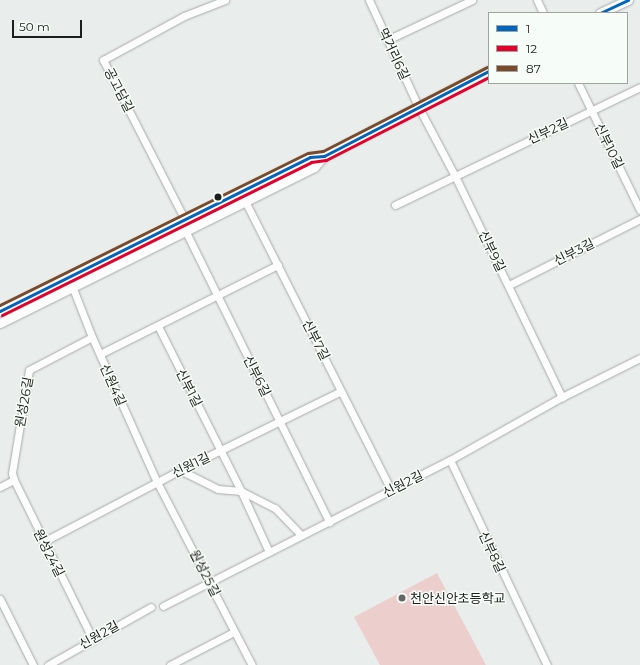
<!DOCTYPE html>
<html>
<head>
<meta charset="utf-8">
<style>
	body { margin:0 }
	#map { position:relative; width:640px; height:665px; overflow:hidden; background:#e9edeb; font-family:Montserrat,"Noto Sans KR",sans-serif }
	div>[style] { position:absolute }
	.green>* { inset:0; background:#eccecd }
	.roads { filter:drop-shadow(0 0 1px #a8aaa9) drop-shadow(0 0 1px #a8aaa9) }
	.minor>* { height:7px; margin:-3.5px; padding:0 3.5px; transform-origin:3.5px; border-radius:3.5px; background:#fcfcfc }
	.tertiary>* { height:9px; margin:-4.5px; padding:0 4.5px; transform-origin:4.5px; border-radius:4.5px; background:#fcfcfc }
	.bus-1>* { height:3px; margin:-1.5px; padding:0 1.5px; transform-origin:1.5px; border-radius:1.5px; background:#0065bd }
	.bus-2>* { height:3px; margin:-1.5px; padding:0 1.5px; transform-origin:1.5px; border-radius:1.5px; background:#e4002b }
	.bus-3>* { height:3px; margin:-1.5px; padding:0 1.5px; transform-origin:1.5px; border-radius:1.5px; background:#7a4b2a }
	.dots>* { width:11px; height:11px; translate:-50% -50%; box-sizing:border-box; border:2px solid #f6fcf7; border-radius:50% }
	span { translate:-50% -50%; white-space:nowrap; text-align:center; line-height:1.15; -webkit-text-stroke:3px #f6fcf7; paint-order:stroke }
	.street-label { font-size:13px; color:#1d1f1e }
	.poi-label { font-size:13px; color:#1d1f1e }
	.left { translate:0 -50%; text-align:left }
	.legend { position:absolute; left:488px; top:12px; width:140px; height:72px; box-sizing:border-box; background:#f6fcf7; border:1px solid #9fa4a0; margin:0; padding:5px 7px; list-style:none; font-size:12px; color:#1d1f1e }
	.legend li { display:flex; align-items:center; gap:8px; height:20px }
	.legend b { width:20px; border:1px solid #9fa4a0 }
	.scale { position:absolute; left:12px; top:20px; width:70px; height:18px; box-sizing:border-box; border:2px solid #1d1f1e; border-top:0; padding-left:5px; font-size:12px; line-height:14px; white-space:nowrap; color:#1d1f1e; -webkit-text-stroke:3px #f6fcf7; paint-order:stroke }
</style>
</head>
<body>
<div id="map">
	<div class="green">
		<div style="clip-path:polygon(437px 573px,486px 665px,380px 665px,354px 617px)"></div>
	</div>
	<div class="roads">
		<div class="minor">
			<div style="left:369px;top:0;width:119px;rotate:65.2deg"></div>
			<div style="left:419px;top:108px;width:75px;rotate:62.1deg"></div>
			<div style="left:454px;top:174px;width:248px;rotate:64.2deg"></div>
			<div style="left:537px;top:0;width:14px;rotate:65deg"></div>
			<div style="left:387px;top:40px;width:94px;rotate:-25.2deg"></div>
			<div style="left:578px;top:83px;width:141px;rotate:64deg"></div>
			<div style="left:240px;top:191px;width:335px;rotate:63.2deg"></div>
			<div style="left:395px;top:205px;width:272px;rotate:-25.7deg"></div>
			<div style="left:185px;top:220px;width:180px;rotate:-117.1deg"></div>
			<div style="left:103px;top:60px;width:92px;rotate:-28.5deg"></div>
			<div style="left:184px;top:16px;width:44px;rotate:-21.3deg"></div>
			<div style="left:185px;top:230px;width:326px;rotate:63.7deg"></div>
			<div style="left:509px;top:285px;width:147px;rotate:-26.7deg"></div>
			<div style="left:72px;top:286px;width:55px;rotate:68.6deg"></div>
			<div style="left:92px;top:337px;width:159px;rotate:65.9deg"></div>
			<div style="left:157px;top:482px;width:206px;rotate:62.6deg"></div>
			<div style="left:158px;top:326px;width:185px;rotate:63.3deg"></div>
			<div style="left:241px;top:491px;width:38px;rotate:27deg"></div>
			<div style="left:275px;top:508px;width:37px;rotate:46deg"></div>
			<div style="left:100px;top:354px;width:199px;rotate:-26.6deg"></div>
			<div style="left:450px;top:460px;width:227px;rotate:64.7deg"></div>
			<div style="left:180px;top:470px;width:42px;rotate:26.6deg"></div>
			<div style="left:218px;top:489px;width:23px;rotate:5deg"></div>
			<div style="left:241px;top:491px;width:67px;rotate:65.3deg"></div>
			<div style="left:14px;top:480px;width:7px;rotate:-106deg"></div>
			<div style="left:12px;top:473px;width:104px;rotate:-80.6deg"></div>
			<div style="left:29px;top:370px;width:71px;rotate:-27.6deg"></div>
			<div style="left:0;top:487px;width:16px;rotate:-27deg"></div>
			<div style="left:14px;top:480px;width:176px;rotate:63.7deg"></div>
			<div style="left:43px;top:542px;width:155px;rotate:-27.7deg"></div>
			<div style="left:180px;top:470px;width:179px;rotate:-26.1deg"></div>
			<div style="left:0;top:599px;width:74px;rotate:63.4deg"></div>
			<div style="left:163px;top:606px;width:322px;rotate:-27deg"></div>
			<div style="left:450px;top:460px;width:129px;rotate:-29.4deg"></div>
			<div style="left:562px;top:397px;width:87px;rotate:-26.6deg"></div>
			<div style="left:48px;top:665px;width:118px;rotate:-29.4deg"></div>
			<div style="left:170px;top:665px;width:72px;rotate:-27.3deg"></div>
		</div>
		<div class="tertiary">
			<div style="left:600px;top:13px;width:31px;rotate:-25deg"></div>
			<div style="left:0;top:311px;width:346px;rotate:-26.4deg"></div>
			<div style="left:310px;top:157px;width:14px;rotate:-4deg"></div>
			<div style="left:324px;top:156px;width:186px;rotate:-27.3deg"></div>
			<div style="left:0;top:323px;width:351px;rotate:-26.4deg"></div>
			<div style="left:314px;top:167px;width:15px;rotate:-48deg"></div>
		</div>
	</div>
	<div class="bus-1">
		<div style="left:600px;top:13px;width:31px;rotate:-25deg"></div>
		<div style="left:0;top:311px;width:346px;rotate:-26.4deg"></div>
		<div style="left:310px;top:157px;width:14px;rotate:-4deg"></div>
		<div style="left:324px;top:156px;width:186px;rotate:-27.3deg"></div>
	</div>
	<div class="bus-2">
		<div style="left:2px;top:315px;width:345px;rotate:-26.3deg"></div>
		<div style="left:311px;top:162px;width:15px;rotate:-8deg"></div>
		<div style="left:326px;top:160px;width:183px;rotate:-27deg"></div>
	</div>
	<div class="bus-3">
		<div style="left:0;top:305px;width:343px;rotate:-26.3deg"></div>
		<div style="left:308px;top:153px;width:15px;rotate:-8deg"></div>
		<div style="left:323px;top:151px;width:184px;rotate:-27.1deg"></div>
	</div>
	<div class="dots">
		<div style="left:218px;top:197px;background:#1d1f1e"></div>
		<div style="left:402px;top:598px;background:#646766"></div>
	</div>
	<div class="street-label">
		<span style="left:394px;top:54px;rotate:65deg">먹거리6길</span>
		<span style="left:119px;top:90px;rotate:63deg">공고담길</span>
		<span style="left:548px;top:131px;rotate:-25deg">신부2길</span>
		<span style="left:609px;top:146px;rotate:64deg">신부10길</span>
		<span style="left:492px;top:251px;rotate:64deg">신부9길</span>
		<span style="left:574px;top:252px;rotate:-27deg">신부3길</span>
		<span style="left:316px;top:340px;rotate:63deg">신부7길</span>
		<span style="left:257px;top:376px;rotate:63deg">신부6길</span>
		<span style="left:113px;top:385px;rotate:66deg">신원4길</span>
		<span style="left:189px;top:388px;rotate:63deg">신부1길</span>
		<span style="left:24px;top:402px;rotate:-80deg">원성26길</span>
		<span style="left:191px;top:465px;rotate:-26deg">신원1길</span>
		<span style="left:403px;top:484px;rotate:-27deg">신원2길</span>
		<span style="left:492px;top:552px;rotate:65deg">신부8길</span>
		<span style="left:49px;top:553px;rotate:63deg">원성24길</span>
		<span style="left:205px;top:573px;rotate:63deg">원성25길</span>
		<span style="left:99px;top:635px;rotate:-29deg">신원2길</span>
	</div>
	<div class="poi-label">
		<span class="left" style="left:410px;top:598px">천안신안초등학교</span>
	</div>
	<ul class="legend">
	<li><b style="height:5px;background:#0065bd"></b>1</li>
	<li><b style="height:5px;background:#e4002b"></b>12</li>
	<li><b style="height:5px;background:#7a4b2a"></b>87</li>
	</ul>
	<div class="scale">50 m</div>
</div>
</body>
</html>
